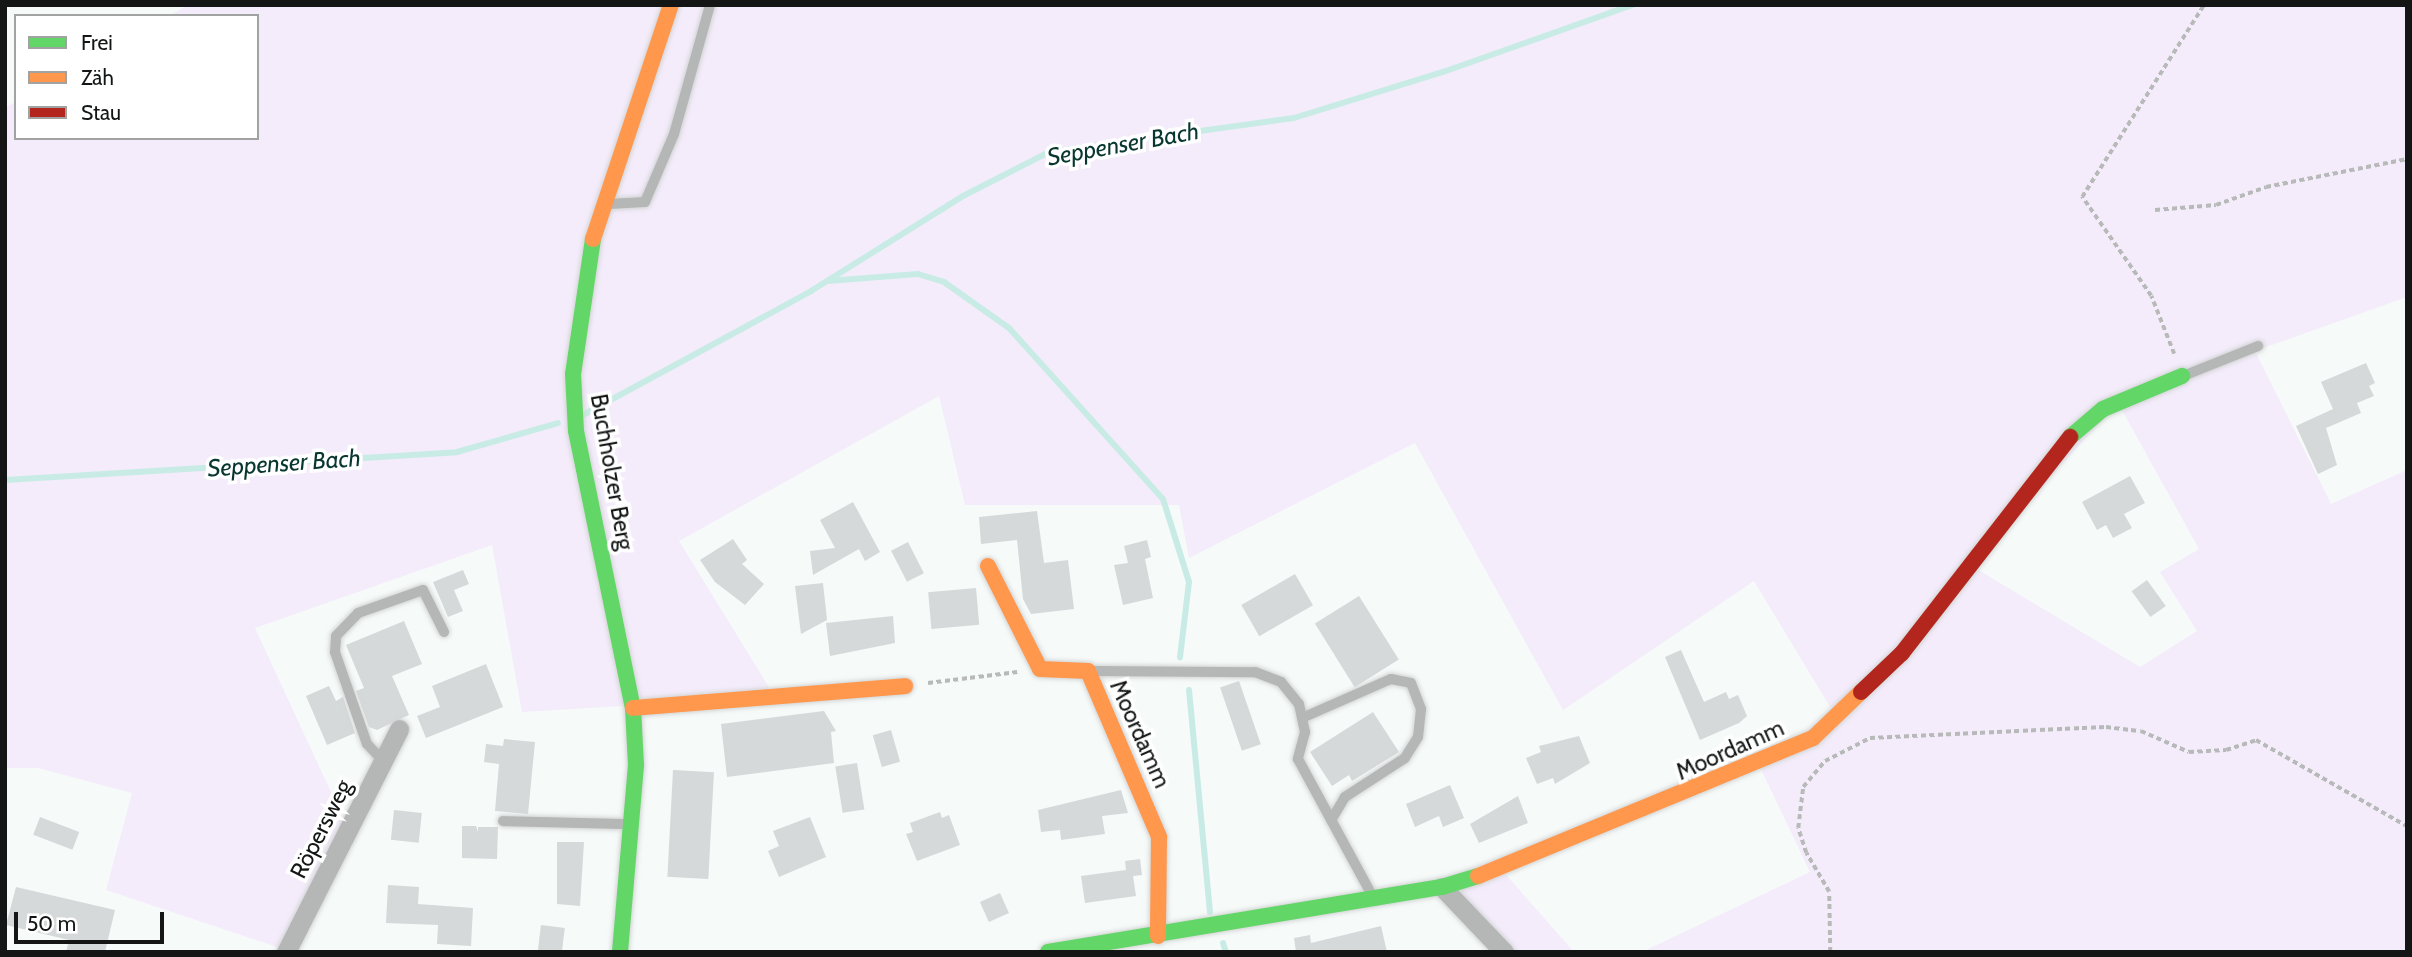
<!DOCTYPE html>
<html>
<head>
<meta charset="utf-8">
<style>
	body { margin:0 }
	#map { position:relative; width:2412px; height:957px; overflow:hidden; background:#f6faf9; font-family:Cabin,sans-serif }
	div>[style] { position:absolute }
	.green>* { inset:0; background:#f4ecfb }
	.stream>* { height:6px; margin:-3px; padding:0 3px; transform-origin:3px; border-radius:3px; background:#c8ece5 }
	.building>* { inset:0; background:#d6d9d9; transform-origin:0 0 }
	.path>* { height:3.5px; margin-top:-1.75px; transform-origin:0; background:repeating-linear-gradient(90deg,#b8bab9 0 5px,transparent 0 8.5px) }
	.roads { filter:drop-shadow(0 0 2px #d3d5d5) drop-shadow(0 0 2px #d3d5d5) }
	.lane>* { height:10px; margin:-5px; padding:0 5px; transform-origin:5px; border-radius:5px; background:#b5b7b7 }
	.street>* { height:19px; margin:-9.5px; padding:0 9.5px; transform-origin:9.5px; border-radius:9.5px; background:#b5b7b7 }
	.fast>* { height:16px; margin:-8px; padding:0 8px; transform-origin:8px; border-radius:8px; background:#63d668 }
	.slow>* { height:16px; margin:-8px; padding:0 8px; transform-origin:8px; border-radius:8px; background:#ff974d }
	.jam>* { height:16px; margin:-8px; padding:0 8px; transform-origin:8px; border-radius:8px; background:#b3261e }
	span { translate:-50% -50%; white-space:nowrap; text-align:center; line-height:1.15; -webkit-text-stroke:7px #fff; paint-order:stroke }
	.street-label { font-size:23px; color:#141616 }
	.water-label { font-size:24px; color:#083730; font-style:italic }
	.frame { position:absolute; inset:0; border:7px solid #141616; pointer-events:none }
	.legend { position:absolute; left:14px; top:14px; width:245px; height:126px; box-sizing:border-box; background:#fff; border:2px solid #a1a2a2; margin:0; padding:9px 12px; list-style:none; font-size:21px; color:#141616 }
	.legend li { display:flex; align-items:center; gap:14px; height:35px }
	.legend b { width:35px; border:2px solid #a1a2a2 }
	.scale { position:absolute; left:14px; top:912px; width:150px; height:32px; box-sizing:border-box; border:4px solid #141616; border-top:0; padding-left:9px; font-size:21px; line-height:24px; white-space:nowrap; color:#141616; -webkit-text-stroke:5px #fff; paint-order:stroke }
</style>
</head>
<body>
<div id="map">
	<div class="green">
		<div style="clip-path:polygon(evenodd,188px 5px,2407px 5px,2407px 297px,2255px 351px,2331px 504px,2407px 470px,2407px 952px,1642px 952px,1810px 872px,1759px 765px,1838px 720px,1754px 581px,1563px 710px,1415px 443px,1189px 558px,1179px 505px,965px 505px,939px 396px,679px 541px,775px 697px,522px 712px,492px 545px,255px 628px,348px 829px,286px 950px,106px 890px,132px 793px,38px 768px,5px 768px,5px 107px,16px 102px,16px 138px,257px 138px,257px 16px,169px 16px,188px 5px,2118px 403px,2199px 549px,2160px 572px,2197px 631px,2140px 667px,1970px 565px,2118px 403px)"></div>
		<div style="clip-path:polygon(1501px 869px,1574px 952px,1504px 952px,1442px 887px)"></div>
	</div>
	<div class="stream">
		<div style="left:828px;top:281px;width:90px;rotate:-4.4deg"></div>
		<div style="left:918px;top:274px;width:27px;rotate:17deg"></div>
		<div style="left:944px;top:282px;width:80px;rotate:35.3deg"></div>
		<div style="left:1009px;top:328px;width:230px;rotate:48deg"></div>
		<div style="left:1163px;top:499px;width:87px;rotate:72.6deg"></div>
		<div style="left:1189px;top:582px;width:76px;rotate:96.8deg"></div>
		<div style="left:583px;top:415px;width:260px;rotate:-28.5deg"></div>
		<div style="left:811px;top:291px;width:179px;rotate:-32deg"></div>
		<div style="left:963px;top:196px;width:97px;rotate:-27.1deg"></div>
		<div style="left:1049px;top:152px;width:247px;rotate:-7.9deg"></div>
		<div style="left:1294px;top:118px;width:156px;rotate:-17.2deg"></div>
		<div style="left:1443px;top:72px;width:201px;rotate:-19.5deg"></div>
		<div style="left:5px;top:480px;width:453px;rotate:-3.5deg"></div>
		<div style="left:457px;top:452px;width:105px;rotate:-16deg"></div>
		<div style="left:1189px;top:690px;width:223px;rotate:84.6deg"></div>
		<div style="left:1223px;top:943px;width:9px;rotate:72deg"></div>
	</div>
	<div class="building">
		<div style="clip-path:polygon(2366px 363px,2375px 383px,2369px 386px,2374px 396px,2357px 403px,2361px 413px,2326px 428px,2337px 465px,2318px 474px,2296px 426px,2333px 409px,2321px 382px)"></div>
		<div style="clip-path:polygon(2130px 476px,2145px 503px,2124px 514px,2132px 528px,2113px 538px,2106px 525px,2097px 530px,2082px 502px)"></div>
		<div style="clip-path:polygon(853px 502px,880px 552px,865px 561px,859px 549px,813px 575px,810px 551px,835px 548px,820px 520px)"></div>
		<div style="clip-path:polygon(1037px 511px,1044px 563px,1068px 560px,1074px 609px,1031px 614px,1023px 599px,1017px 540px,981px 544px,979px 517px)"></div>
		<div style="clip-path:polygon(733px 539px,747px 560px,742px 564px,764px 584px,745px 605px,715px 582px,700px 560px)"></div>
		<div style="clip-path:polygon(1147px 540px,1151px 557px,1145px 559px,1153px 598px,1123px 605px,1114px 565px,1128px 563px,1124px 546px)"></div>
		<div style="left:908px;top:542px;width:35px;height:19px;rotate:63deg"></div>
		<div style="clip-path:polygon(463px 570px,469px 584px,454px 590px,463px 611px,448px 617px,433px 582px)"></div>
		<div style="left:1295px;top:574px;width:36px;height:62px;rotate:60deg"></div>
		<div style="left:2147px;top:580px;width:32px;height:19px;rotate:54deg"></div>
		<div style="clip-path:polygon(823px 583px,827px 620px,801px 634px,795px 586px)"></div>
		<div style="left:976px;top:588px;width:37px;height:48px;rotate:85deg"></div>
		<div style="left:1359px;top:596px;width:75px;height:52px;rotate:58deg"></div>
		<div style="clip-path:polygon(893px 616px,895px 643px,830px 656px,826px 623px)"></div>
		<div style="clip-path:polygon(404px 621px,422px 664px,392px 676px,409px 715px,377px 730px,369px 727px,356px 691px,364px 688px,346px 645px)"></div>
		<div style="clip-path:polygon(1681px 650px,1704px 702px,1726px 692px,1729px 699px,1738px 695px,1747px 716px,1739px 723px,1700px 740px,1665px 657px)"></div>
		<div style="clip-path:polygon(486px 664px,503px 707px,426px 738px,417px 716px,440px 707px,432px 686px)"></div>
		<div style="left:1239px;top:681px;width:67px;height:20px;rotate:71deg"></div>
		<div style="clip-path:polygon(329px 686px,336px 701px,343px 697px,355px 733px,327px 745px,306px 696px)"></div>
		<div style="clip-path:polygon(824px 711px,836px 731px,831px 732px,834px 763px,727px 777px,721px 724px)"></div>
		<div style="clip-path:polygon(1373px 712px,1399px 752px,1352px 781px,1349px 775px,1332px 786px,1310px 752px)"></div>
		<div style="left:891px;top:730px;width:33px;height:19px;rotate:74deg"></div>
		<div style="clip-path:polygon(1579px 736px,1590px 763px,1555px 784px,1553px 778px,1537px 784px,1526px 758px,1541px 752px,1539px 746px)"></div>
		<div style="clip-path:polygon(504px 739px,535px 742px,528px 814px,495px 811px,499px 764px,484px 762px,486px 744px,503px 746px)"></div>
		<div style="left:857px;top:763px;width:47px;height:22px;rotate:81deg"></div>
		<div style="left:673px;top:770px;width:41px;height:107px;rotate:3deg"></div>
		<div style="clip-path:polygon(1450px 785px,1464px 818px,1443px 827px,1439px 816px,1415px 827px,1406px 804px)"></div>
		<div style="clip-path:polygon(1121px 790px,1128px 813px,1102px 816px,1105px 834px,1061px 840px,1060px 830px,1041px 832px,1038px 810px)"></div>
		<div style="clip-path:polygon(1518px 796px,1528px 823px,1479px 843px,1470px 824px)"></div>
		<div style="left:394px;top:810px;width:28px;height:30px;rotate:6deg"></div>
		<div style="clip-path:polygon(940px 812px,942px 818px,949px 815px,960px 845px,917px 861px,906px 834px,913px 832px,910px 823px)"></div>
		<div style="left:40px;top:817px;width:42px;height:19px;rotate:21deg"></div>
		<div style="clip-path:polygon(810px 817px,826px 857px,779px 877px,768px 851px,779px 846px,773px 831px)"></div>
		<div style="clip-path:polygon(462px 826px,476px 826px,478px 832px,478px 827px,498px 827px,497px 859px,462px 858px)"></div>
		<div style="clip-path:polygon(557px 842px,584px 842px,580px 906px,557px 904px)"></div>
		<div style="clip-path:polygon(1140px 859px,1142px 875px,1133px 876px,1136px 896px,1085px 903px,1081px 876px,1126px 870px,1125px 861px)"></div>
		<div style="clip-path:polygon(388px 885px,419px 887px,418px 904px,473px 908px,471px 946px,437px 944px,438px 925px,386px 923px)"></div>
		<div style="clip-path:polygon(16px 887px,115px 910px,105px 952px,66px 952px,69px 940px,6px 925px)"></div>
		<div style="left:1000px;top:893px;width:22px;height:22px;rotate:66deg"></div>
		<div style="left:541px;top:925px;width:24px;height:27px;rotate:7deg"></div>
		<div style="clip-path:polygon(1381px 926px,1387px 952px,1296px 952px,1294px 938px,1310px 935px,1311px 943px)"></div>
	</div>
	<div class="path">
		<div style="left:2155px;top:210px;width:61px;rotate:-4.7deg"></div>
		<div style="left:2216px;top:205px;width:53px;rotate:-19.8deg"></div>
		<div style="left:2266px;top:187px;width:144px;rotate:-11.2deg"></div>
		<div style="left:2174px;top:354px;width:62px;rotate:-111.6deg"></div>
		<div style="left:2151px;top:296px;width:121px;rotate:-124.9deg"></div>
		<div style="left:2082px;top:197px;width:227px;rotate:-57.6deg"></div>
		<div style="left:928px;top:683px;width:90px;rotate:-7deg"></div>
		<div style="left:1830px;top:952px;width:60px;rotate:-91deg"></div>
		<div style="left:1829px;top:892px;width:45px;rotate:-120.5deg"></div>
		<div style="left:1806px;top:853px;width:26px;rotate:-108deg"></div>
		<div style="left:1798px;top:828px;width:41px;rotate:-83deg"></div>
		<div style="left:1803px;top:787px;width:34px;rotate:-50deg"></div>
		<div style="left:1825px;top:761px;width:51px;rotate:-27.1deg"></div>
		<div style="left:1870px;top:738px;width:236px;rotate:-2.7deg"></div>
		<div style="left:2106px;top:727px;width:35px;rotate:7deg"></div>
		<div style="left:2141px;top:731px;width:52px;rotate:23.6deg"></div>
		<div style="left:2189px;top:752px;width:37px;rotate:-3deg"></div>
		<div style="left:2226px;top:750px;width:32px;rotate:-18deg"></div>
		<div style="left:2256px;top:740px;width:174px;rotate:29.7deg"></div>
	</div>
	<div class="roads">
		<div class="lane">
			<div style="left:609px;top:204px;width:36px;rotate:-3deg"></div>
			<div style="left:645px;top:202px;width:74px;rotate:-66.9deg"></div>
			<div style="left:674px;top:134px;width:134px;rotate:-74.4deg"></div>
			<div style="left:2183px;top:376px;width:81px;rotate:-21.8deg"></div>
			<div style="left:1092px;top:671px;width:163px;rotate:0.4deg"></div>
			<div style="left:1255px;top:672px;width:28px;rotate:21deg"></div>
			<div style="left:1281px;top:682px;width:28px;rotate:51deg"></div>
			<div style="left:1299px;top:704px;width:29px;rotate:78deg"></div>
			<div style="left:1305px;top:732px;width:28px;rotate:105deg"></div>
			<div style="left:1298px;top:759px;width:157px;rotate:61.5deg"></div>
			<div style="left:1302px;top:718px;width:97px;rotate:-23.7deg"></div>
			<div style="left:1391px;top:679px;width:20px;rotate:11deg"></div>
			<div style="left:1411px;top:683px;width:28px;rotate:69deg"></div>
			<div style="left:1421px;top:709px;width:28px;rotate:96deg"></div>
			<div style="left:1418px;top:737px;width:25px;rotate:122deg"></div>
			<div style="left:1405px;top:758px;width:72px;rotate:147deg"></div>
			<div style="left:1345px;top:797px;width:27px;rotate:121deg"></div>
			<div style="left:383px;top:761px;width:23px;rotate:-133deg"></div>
			<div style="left:367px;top:744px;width:97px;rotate:-109.2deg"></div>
			<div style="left:335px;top:652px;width:16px;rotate:-86deg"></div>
			<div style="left:336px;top:636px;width:32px;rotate:-46deg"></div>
			<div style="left:358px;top:613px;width:69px;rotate:-19.5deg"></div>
			<div style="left:423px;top:590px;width:47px;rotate:63.4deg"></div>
			<div style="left:503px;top:821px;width:125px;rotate:1.4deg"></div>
		</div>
		<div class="street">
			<div style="left:1442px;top:887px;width:90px;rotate:46.4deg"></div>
			<div style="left:286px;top:952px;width:250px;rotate:-63.1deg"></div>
		</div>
		<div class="fast">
			<div style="left:593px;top:239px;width:136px;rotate:98.4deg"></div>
			<div style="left:573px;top:374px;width:57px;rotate:87deg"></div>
			<div style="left:576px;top:431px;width:283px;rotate:78.4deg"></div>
			<div style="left:633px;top:708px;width:57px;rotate:87deg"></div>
			<div style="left:636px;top:765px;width:188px;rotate:94.9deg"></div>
			<div style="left:2070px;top:437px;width:43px;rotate:-40.3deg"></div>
			<div style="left:2103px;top:409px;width:86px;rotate:-22.7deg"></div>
			<div style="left:1048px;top:952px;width:399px;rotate:-9.4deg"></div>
			<div style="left:1442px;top:887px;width:38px;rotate:-17deg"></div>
		</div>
		<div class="slow">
			<div style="left:593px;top:239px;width:247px;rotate:-71.6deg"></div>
			<div style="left:988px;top:566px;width:115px;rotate:63.2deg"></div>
			<div style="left:1040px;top:669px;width:48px;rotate:2.4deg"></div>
			<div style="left:1088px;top:671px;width:181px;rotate:66.8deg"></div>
			<div style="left:1159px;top:837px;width:99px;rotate:90.6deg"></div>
			<div style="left:633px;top:708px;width:273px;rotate:-4.6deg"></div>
			<div style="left:1478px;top:876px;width:362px;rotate:-22.4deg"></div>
			<div style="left:1813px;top:738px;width:66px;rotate:-43.8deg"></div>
		</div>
		<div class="jam">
			<div style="left:1861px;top:692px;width:57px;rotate:-43.6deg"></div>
			<div style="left:1902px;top:653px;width:274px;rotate:-52.1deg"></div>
		</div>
	</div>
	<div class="street-label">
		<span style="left:612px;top:472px;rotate:80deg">Buchholzer Berg</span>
		<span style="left:1140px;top:734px;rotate:66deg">Moordamm</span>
		<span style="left:1730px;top:750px;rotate:-24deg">Moordamm</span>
		<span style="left:321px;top:829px;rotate:-63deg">Röpersweg</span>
	</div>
	<div class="water-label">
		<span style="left:1123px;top:144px;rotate:-10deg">Seppenser Bach</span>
		<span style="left:284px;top:463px;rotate:-4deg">Seppenser Bach</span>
	</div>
	<div class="frame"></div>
	<ul class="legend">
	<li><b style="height:9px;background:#63d668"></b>Frei</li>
	<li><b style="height:9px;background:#ff974d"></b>Zäh</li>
	<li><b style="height:9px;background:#b3261e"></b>Stau</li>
	</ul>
	<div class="scale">50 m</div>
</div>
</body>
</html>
